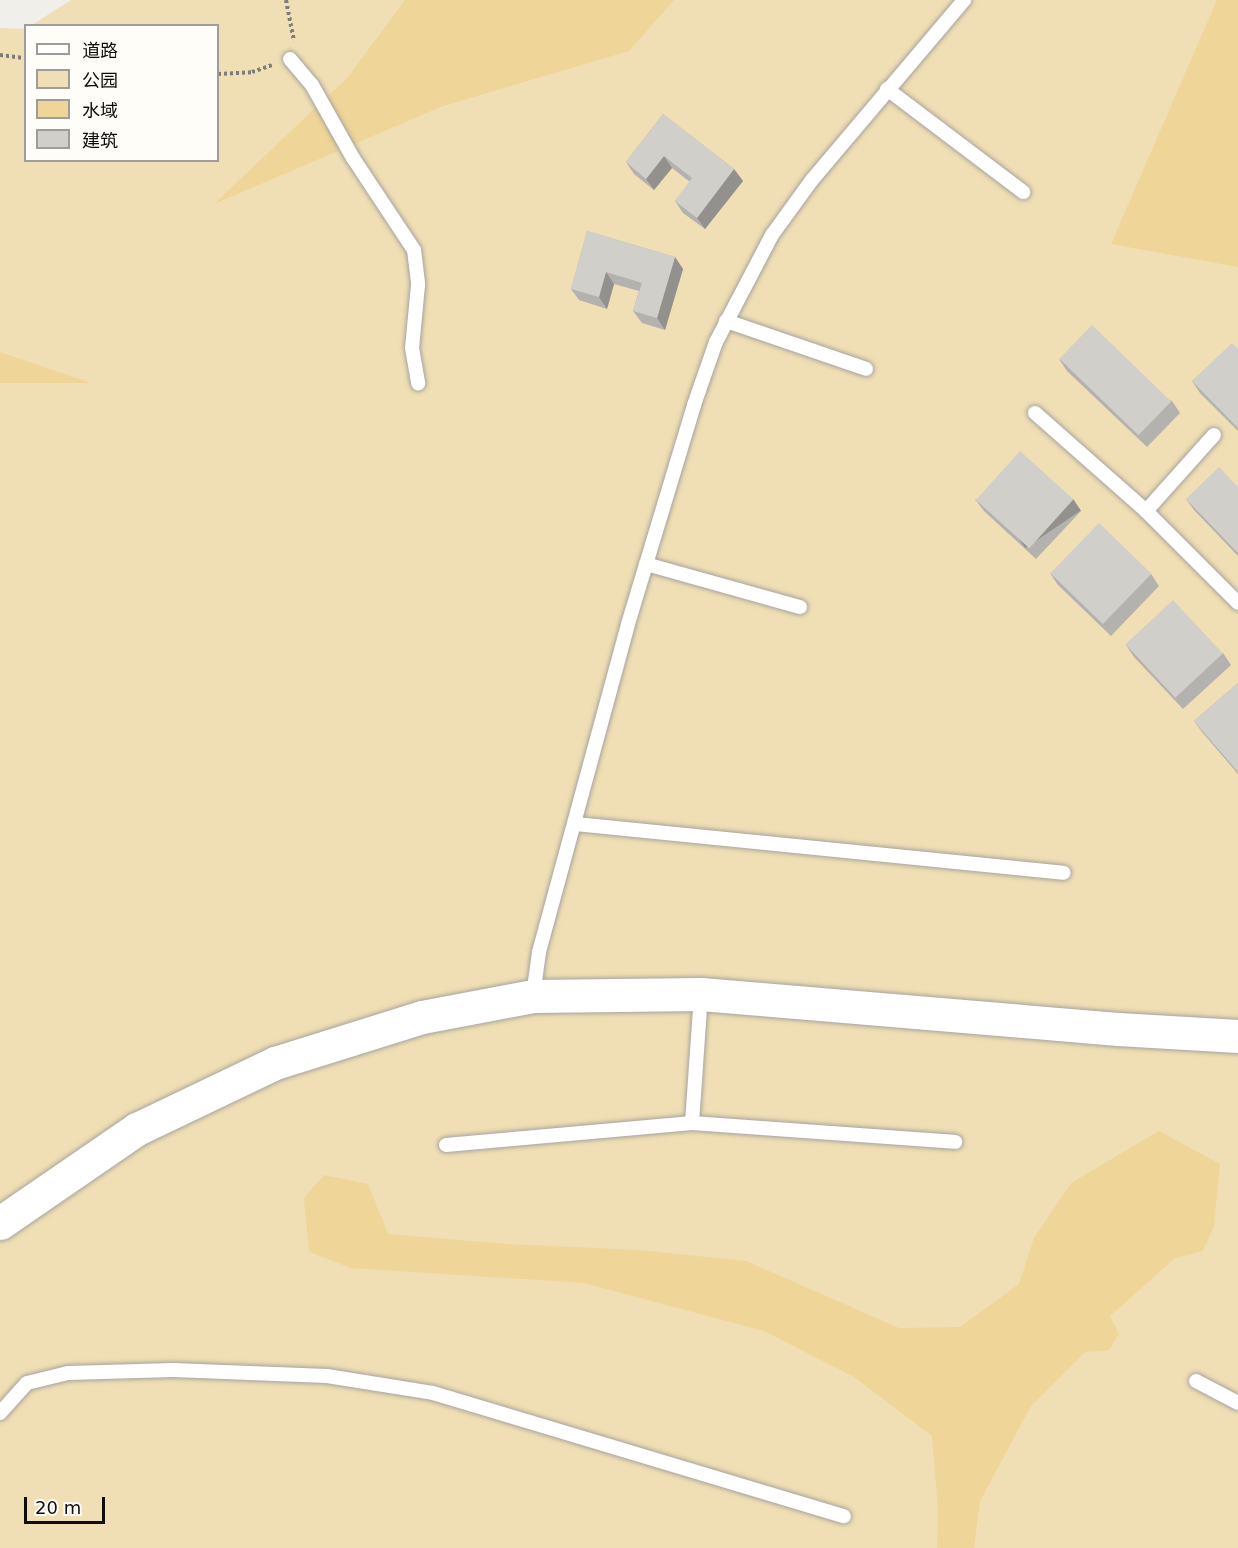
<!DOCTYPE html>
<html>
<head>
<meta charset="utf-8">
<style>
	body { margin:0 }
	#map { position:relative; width:1238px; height:1548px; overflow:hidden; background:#f1efea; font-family:"DejaVu Sans","Noto Sans SC",sans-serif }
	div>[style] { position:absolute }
	.green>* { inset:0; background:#f0deb4 }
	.water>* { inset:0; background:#f0d598 }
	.path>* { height:4px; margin-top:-2px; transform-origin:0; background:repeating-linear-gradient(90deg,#7e7c79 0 3px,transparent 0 6px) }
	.roads { filter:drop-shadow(0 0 2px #a6a49e) drop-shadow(0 0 2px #a6a49e) }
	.lane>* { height:14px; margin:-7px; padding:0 7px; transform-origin:7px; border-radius:7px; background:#fff }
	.secondary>* { height:33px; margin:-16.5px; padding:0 16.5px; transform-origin:16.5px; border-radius:16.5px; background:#fff }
	.wall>* { inset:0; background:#b4b2ae }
	.shaded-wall>* { inset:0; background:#92918d; transform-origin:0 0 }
	.building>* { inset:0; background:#d1cfca; transform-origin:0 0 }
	span { translate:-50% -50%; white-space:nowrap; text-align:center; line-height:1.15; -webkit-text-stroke:4.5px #fffdf7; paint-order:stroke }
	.legend { position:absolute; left:24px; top:24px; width:195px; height:138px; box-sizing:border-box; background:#fffdf7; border:2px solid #9f9d99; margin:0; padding:8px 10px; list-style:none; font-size:18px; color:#0f0e0c }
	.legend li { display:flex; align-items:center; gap:12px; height:30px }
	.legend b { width:30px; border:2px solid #9f9d99 }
	.scale { position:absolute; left:24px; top:1497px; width:81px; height:27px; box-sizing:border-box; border:3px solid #0f0e0c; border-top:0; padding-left:8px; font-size:18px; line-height:21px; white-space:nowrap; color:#0f0e0c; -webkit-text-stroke:4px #fffdf7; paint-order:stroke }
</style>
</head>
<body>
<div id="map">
	<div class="green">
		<div style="clip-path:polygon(71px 0,1238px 0,1238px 1548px,0 1548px,0 28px,25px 29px,26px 160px,218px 160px,218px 26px,32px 25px)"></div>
	</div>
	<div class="water">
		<div style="clip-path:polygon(405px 0,674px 0,629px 51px,443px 106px,214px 204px,348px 77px)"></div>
		<div style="clip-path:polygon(1217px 0,1238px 0,1238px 267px,1111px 244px)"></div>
		<div style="clip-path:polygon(0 352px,91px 383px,0 383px)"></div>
		<div style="clip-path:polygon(1159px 1131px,1220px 1164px,1214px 1226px,1203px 1251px,1175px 1258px,1110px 1316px,1119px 1334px,1109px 1350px,1085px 1352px,1031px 1406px,980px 1501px,974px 1548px,937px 1548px,938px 1509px,932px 1436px,854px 1377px,764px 1331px,584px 1283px,351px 1268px,309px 1252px,304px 1198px,324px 1175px,368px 1184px,388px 1234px,506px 1244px,638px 1250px,746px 1261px,899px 1328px,960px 1327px,1019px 1284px,1034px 1238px,1071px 1183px)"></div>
	</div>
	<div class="path">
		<div style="left:286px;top:0;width:42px;rotate:79deg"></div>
		<div style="left:0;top:55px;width:26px;rotate:7deg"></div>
		<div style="left:218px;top:74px;width:34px;rotate:-3deg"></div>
		<div style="left:252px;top:72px;width:21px;rotate:-19deg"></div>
	</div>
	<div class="roads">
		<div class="lane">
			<div style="left:290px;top:59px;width:34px;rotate:50deg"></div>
			<div style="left:312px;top:85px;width:84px;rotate:60.7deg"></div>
			<div style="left:353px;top:158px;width:110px;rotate:56.5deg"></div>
			<div style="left:414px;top:250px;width:35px;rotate:83deg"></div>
			<div style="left:418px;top:285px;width:63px;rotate:95.4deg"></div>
			<div style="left:412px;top:348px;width:36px;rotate:80deg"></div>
			<div style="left:887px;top:89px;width:171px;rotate:37.1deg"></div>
			<div style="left:726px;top:321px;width:148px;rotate:18.9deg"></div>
			<div style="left:1035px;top:413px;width:148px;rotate:41.4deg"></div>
			<div style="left:1146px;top:511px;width:130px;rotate:45deg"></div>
			<div style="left:1146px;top:511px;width:102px;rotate:-48.2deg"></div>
			<div style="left:646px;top:564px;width:160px;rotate:15.6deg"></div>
			<div style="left:575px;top:824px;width:491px;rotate:5.7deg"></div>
			<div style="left:533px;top:996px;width:44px;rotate:-82.2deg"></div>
			<div style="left:539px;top:952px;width:340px;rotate:-74.8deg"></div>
			<div style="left:628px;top:624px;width:229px;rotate:-73.2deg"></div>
			<div style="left:694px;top:405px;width:67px;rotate:-70.8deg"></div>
			<div style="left:716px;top:342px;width:121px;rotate:-62.4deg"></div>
			<div style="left:772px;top:235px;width:68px;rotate:-54deg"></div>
			<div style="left:812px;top:180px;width:236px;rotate:-49.8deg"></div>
			<div style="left:692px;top:1123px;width:129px;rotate:-86deg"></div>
			<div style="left:446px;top:1145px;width:247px;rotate:-5.1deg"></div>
			<div style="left:692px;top:1123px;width:264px;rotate:4.1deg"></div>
			<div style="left:1196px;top:1381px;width:47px;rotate:27.6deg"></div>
			<div style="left:0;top:1413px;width:40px;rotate:-48deg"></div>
			<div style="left:27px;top:1383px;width:42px;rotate:-13.7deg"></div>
			<div style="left:68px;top:1373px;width:105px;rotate:-1.6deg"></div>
			<div style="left:173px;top:1370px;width:154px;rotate:2.2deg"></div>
			<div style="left:327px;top:1376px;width:107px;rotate:9.1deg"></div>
			<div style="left:433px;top:1393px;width:429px;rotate:16.7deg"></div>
		</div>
		<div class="secondary">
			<div style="left:0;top:1223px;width:166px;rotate:-34.5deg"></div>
			<div style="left:137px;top:1129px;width:153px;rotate:-25.6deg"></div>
			<div style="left:275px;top:1063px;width:154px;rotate:-17.4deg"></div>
			<div style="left:422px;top:1017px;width:113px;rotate:-10.7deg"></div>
			<div style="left:533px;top:996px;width:168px;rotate:-0.7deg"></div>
			<div style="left:701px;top:994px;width:418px;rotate:4.8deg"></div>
			<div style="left:1118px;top:1029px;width:120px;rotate:3.3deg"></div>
		</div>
	</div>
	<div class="wall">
		<div style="clip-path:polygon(663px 114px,734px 169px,743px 181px,705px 229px,683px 213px,675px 201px,690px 182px,672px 168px,654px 190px,634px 174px,626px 162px)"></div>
		<div style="clip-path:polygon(587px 231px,675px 257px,683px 269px,665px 330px,642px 323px,633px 311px,639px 291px,614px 284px,607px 309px,579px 300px,571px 289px)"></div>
		<div style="clip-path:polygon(1238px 349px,1238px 431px,1200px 393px,1192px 381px)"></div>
		<div style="clip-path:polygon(1059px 359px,1172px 401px,1180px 413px,1147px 447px,1067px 371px)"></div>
		<div style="clip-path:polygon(1238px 487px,1238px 556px,1194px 510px,1186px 499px)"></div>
		<div style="clip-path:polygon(975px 499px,1073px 499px,1081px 511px,1036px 559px,984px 511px)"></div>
		<div style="clip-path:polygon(1050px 573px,1151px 574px,1159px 586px,1111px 636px,1058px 585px)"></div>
		<div style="clip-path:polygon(1126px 645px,1223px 653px,1231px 665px,1183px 709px,1134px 657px)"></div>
		<div style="clip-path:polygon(1238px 683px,1238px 774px,1202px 732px,1194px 721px)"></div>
	</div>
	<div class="shaded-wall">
		<div style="clip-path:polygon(664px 156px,672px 168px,654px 190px,646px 179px)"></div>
		<div style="clip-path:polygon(734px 169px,743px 181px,705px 229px,697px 218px)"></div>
		<div style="clip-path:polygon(675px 257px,683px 269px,665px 330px,657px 318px)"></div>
		<div style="clip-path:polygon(606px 272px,614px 284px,607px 309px,599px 297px)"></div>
		<div style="left:1073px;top:499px;width:14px;height:67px;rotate:56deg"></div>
	</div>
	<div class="building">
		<div style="clip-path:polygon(663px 114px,734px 169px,697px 218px,675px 201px,692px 178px,664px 156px,646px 179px,626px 162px)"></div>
		<div style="clip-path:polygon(587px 231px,675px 257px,657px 318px,633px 311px,642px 283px,606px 272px,599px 297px,571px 289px)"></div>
		<div style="left:1092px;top:325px;width:110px;height:47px;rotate:44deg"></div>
		<div style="clip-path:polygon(1232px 343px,1238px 349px,1238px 428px,1192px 381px)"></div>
		<div style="left:1020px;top:451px;width:72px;height:66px;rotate:42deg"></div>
		<div style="clip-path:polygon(1219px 467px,1238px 487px,1238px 553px,1186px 499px)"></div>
		<div style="left:1099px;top:523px;width:73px;height:70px;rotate:44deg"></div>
		<div style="left:1173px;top:600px;width:73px;height:65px;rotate:47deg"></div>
		<div style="clip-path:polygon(1238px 683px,1238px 772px,1194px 721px)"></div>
	</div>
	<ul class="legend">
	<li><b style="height:8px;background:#fff"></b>道路</li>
	<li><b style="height:16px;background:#f0deb4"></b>公园</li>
	<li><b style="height:16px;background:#f0d598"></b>水域</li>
	<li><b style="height:16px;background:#d1cfca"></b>建筑</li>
	</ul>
	<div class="scale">20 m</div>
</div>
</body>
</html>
